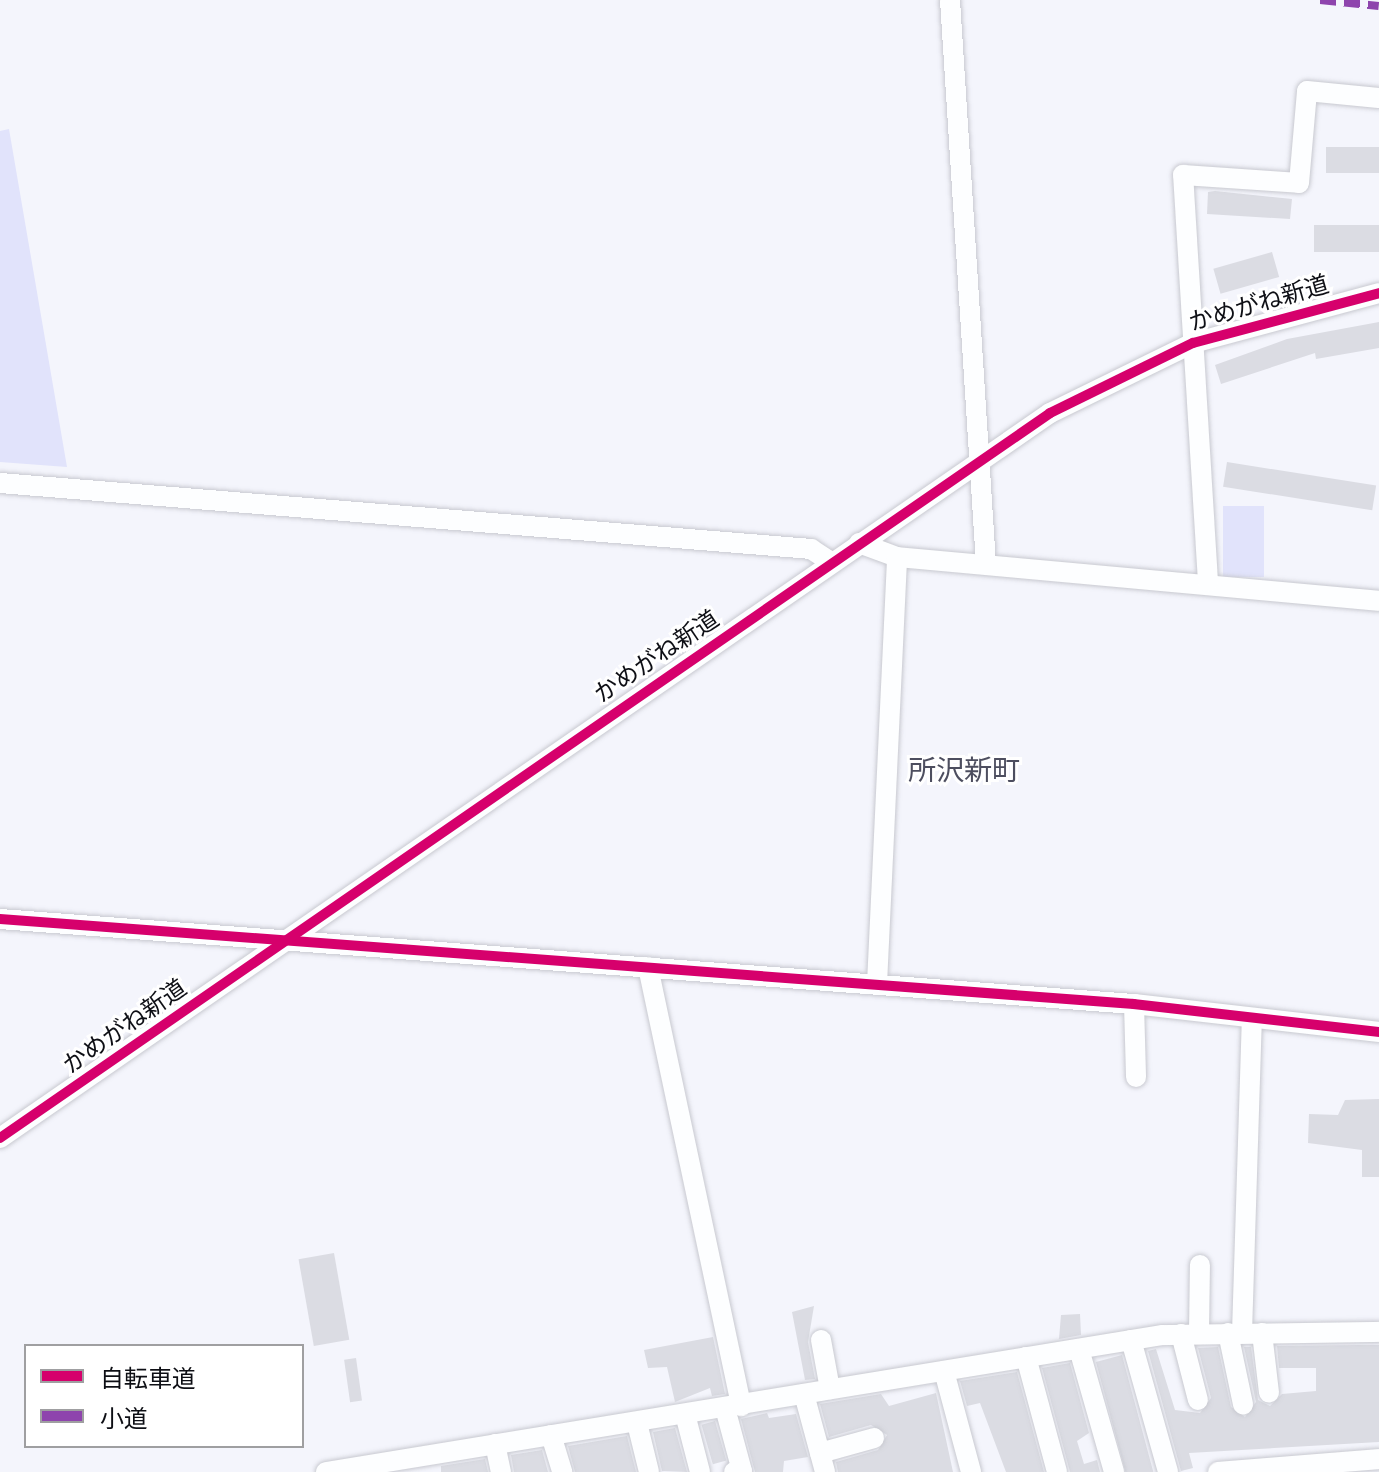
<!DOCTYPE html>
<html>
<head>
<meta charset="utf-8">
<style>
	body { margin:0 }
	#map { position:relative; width:1379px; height:1472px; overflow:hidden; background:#f4f5fc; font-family:Bitter,"Noto Sans JP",serif }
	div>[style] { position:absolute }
	.green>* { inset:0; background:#e1e3fb; transform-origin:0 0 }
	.building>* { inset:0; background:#dbdce3; transform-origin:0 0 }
	.roads { filter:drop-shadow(0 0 2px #c8c9d0) drop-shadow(0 0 2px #c8c9d0) }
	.minor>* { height:20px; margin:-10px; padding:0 10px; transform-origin:10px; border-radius:10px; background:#fdfeff }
	.quiet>* { height:8px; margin-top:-4px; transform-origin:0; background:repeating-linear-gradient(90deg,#8e44ad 0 16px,transparent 0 24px) }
	.cycleway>* { height:10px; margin:-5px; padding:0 5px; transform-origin:5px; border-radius:5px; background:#d6006c }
	span { translate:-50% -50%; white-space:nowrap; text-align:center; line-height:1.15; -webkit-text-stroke:6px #fff; paint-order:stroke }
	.street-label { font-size:24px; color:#0e0f15 }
	.quarter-label { font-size:28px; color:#4d4e5f }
	.legend { position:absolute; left:24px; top:1344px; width:280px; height:104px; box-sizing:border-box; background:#fff; border:2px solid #9f9fa1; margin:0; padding:10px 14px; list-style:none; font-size:24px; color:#0e0f15 }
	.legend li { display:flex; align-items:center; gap:16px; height:40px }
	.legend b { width:40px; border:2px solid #9f9fa1 }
</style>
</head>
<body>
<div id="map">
	<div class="green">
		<div style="clip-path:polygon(9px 129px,67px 467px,0 462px,0 131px)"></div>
		<div style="left:1223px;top:506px;width:41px;height:71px"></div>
	</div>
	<div class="building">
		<div style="left:1379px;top:147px;width:26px;height:53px;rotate:90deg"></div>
		<div style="clip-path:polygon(1215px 191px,1292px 199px,1290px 219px,1207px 214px,1208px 192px)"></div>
		<div style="left:1379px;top:225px;width:27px;height:65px;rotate:90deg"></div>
		<div style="left:1272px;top:252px;width:26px;height:61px;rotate:74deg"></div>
		<div style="clip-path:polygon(1379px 322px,1379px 348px,1316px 359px,1315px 353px,1221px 384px,1215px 365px,1287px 339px)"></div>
		<div style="left:1227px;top:462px;width:151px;height:25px;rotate:9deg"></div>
		<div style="clip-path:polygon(1379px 1099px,1379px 1177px,1362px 1177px,1362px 1150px,1308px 1143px,1309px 1114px,1338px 1115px,1345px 1100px)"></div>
		<div style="left:334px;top:1253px;width:88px;height:36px;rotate:80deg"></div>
		<div style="clip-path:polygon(814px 1306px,808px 1342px,815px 1379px,805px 1380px,792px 1312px)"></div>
		<div style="clip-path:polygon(1080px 1314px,1081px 1335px,1059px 1339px,1061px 1315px)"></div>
		<div style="clip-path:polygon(713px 1337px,725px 1394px,712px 1396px,710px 1388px,675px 1402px,667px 1367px,648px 1368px,644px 1350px)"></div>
		<div style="clip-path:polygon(1360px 1345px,1379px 1345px,1379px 1442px,1189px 1453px,1193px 1468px,1181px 1471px,1148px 1351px,1156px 1349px,1175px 1410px,1200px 1413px,1211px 1398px,1198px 1348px,1218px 1347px,1231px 1407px,1245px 1417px,1256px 1402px,1244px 1347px,1251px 1347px,1258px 1400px,1270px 1406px,1282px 1394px,1316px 1391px,1316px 1368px,1279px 1368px,1277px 1346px)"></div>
		<div style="left:1122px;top:1355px;width:121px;height:27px;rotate:75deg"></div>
		<div style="left:356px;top:1358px;width:43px;height:12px;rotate:82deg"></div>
		<div style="clip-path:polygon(1070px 1363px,1089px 1433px,1077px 1441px,1084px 1464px,1097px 1460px,1100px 1472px,1070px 1472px,1042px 1368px)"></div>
		<div style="clip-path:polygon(1017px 1372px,1044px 1472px,1006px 1472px,980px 1403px,967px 1406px,960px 1381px)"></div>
		<div style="clip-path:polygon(936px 1393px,953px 1472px,838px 1472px,836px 1462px,878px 1450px,887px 1435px,871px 1425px,829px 1437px,820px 1404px,881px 1394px,889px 1406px)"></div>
		<div style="clip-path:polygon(767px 1413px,769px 1418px,796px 1414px,808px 1457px,784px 1461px,783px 1472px,755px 1472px,741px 1419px)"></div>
		<div style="left:715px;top:1421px;width:41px;height:14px;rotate:74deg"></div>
		<div style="clip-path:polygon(675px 1428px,687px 1472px,662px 1471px,653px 1432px)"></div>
		<div style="clip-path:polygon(627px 1436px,636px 1472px,575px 1472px,568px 1446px)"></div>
		<div style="clip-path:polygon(542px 1450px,548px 1472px,514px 1472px,511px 1455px)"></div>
		<div style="clip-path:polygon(485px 1459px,488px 1472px,441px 1472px,441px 1466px)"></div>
	</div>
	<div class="roads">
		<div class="minor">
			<div style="left:950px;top:0;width:565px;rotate:86.35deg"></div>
			<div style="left:0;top:483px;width:814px;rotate:4.65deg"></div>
			<div style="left:811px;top:549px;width:24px;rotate:33deg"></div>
			<div style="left:859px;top:543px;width:40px;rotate:20.2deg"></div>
			<div style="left:897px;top:557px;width:484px;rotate:5.2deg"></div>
			<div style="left:1208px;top:582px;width:408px;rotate:-93.5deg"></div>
			<div style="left:1183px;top:175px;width:116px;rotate:3.9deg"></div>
			<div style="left:1299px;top:183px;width:92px;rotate:-85deg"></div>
			<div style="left:1307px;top:91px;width:72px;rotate:5.6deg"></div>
			<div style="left:0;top:919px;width:1137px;rotate:4.29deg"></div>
			<div style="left:1134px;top:1004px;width:247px;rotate:6.5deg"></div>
			<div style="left:648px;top:967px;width:449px;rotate:78deg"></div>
			<div style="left:877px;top:984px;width:427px;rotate:-87.3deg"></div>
			<div style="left:1134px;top:1004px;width:73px;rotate:88.4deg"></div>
			<div style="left:0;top:1138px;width:1276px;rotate:-34.62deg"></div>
			<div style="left:1050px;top:413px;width:159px;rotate:-26.1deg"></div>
			<div style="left:1193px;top:343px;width:193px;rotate:-15deg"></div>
			<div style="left:1199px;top:1333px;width:68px;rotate:-89.2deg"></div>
			<div style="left:1228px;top:1333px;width:73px;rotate:78.1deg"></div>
			<div style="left:1242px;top:1333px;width:315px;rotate:-88.2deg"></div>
			<div style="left:1262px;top:1333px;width:60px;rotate:83.3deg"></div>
			<div style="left:1181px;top:1334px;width:68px;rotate:75.6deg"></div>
			<div style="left:821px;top:1340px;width:50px;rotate:79.6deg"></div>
			<div style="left:1131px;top:1340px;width:137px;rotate:74.3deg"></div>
			<div style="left:1079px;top:1349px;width:128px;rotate:74.1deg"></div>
			<div style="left:1026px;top:1357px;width:119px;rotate:74.9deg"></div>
			<div style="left:944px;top:1371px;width:105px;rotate:75deg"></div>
			<div style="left:804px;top:1394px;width:81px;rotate:74.9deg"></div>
			<div style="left:725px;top:1408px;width:65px;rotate:74.9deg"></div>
			<div style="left:742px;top:1471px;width:8px;rotate:173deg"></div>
			<div style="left:685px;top:1414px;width:60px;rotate:75.5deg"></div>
			<div style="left:637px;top:1423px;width:50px;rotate:76.2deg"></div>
			<div style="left:551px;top:1435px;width:39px;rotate:73deg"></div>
			<div style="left:495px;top:1444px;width:29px;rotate:78deg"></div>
			<div style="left:820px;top:1453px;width:56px;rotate:-15.5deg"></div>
			<div style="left:326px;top:1472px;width:848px;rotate:-9.3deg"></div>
			<div style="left:1163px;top:1335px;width:216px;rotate:-0.8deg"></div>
			<div style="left:1218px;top:1472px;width:162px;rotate:-4.6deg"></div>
		</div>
	</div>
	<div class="quiet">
		<div style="left:1320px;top:0;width:59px;rotate:5.8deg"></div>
	</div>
	<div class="cycleway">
		<div style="left:0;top:919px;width:1137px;rotate:4.29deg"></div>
		<div style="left:1134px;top:1004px;width:247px;rotate:6.5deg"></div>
		<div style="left:0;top:1138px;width:1276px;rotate:-34.62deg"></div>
		<div style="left:1050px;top:413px;width:159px;rotate:-26.1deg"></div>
		<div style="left:1193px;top:343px;width:193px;rotate:-15deg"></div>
	</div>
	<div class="street-label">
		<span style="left:1259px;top:304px;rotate:-16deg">かめがね新道</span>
		<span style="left:657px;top:657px;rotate:-34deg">かめがね新道</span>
		<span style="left:125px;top:1027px;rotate:-35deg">かめがね新道</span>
	</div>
	<div class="quarter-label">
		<span style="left:964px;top:771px">所沢新町</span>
	</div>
	<ul class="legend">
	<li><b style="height:10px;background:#d6006c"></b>自転車道</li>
	<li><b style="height:10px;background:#8e44ad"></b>小道</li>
	</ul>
</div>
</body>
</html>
